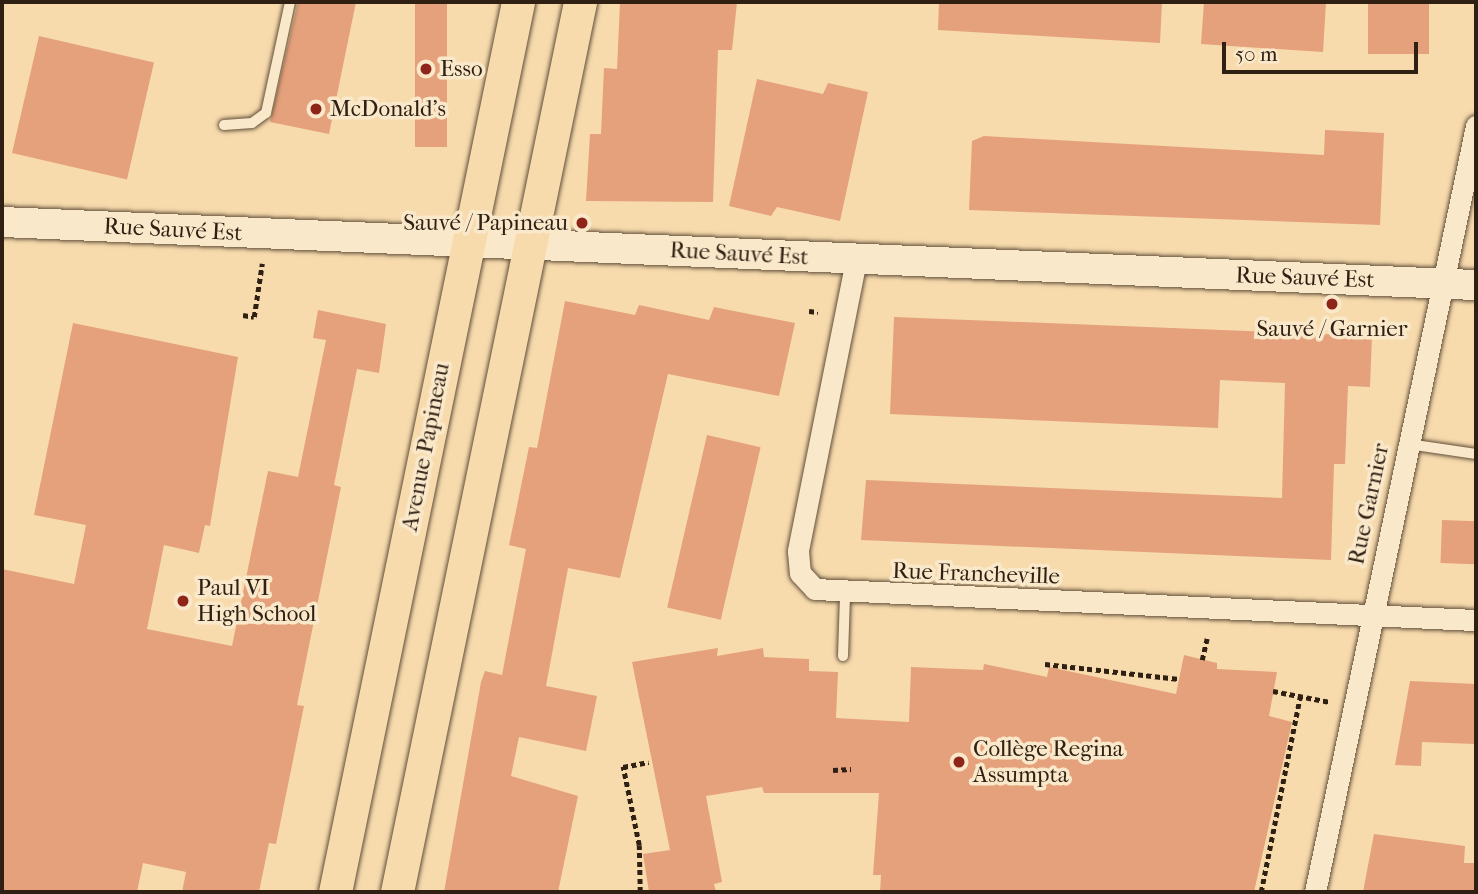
<!DOCTYPE html>
<html>
<head>
<meta charset="utf-8">
<style>
	body { margin:0 }
	#map { position:relative; width:1478px; height:894px; overflow:hidden; background:#f7dbad; font-family:"IM FELL French Canon",serif }
	div>[style] { position:absolute }
	.building>* { inset:0; background:#e5a17b; transform-origin:0 0 }
	.path>* { height:4.5px; margin-top:-2.25px; transform-origin:0; background:repeating-linear-gradient(90deg,#302014 0 5px,transparent 0 8.5px) }
	.roads { filter:drop-shadow(0 0 2px #624f3a) drop-shadow(0 0 2px #624f3a) }
	.service>* { height:10px; margin:-5px; padding:0 5px; transform-origin:5px; border-radius:5px; background:#fae8ca }
	.minor>* { height:21px; margin:-10.5px; padding:0 10.5px; transform-origin:10.5px; border-radius:10.5px; background:#fae8ca }
	.secondary>* { height:30px; margin:-15px; padding:0 15px; transform-origin:15px; border-radius:15px; background:#fae8ca }
	.primary>* { height:33px; margin:-16.5px; padding:0 16.5px; transform-origin:16.5px; border-radius:16.5px; background:#f7dbad }
	.dots>* { width:19px; height:19px; translate:-50% -50%; box-sizing:border-box; border:4px solid #fae8ca; border-radius:50% }
	span { translate:-50% -50%; white-space:nowrap; text-align:center; line-height:1.15; -webkit-text-stroke:7px #fae8ca; paint-order:stroke }
	.poi-label { font-size:23px; color:#302014 }
	.left { translate:0 -50%; text-align:left }
	.right { translate:-100% -50%; text-align:right }
	.street-label { font-size:23px; color:#302014 }
	.frame { position:absolute; inset:0; border:4px solid #302014; pointer-events:none }
	.scale { position:absolute; left:1222px; top:42px; width:196px; height:32px; box-sizing:border-box; border:4px solid #302014; border-top:0; padding-left:9px; font-size:21px; line-height:24px; white-space:nowrap; color:#302014; -webkit-text-stroke:5px #fae8ca; paint-order:stroke }
</style>
</head>
<body>
<div id="map">
	<div class="building">
		<div style="clip-path:polygon(298px 2px,356px 2px,329px 134px,270px 122px)"></div>
		<div style="left:415px;top:2px;width:32px;height:145px"></div>
		<div style="clip-path:polygon(620px 2px,737px 2px,732px 50px,718px 50px,713px 202px,586px 201px,590px 134px,601px 134px,604px 68px,617px 69px)"></div>
		<div style="clip-path:polygon(939px 2px,1162px 2px,1160px 43px,938px 30px)"></div>
		<div style="clip-path:polygon(1204px 2px,1326px 2px,1323px 52px,1201px 44px)"></div>
		<div style="left:1368px;top:2px;width:61px;height:52px"></div>
		<div style="left:39px;top:36px;width:118px;height:120px;rotate:13deg"></div>
		<div style="clip-path:polygon(757px 79px,823px 94px,828px 83px,868px 92px,840px 221px,777px 207px,771px 216px,729px 206px)"></div>
		<div style="clip-path:polygon(1325px 130px,1384px 133px,1380px 225px,969px 210px,972px 141px,984px 136px,1324px 155px)"></div>
		<div style="clip-path:polygon(565px 301px,635px 315px,639px 305px,709px 320px,714px 307px,795px 323px,779px 396px,668px 374px,620px 578px,568px 568px,546px 686px,597px 696px,586px 751px,519px 737px,511px 776px,578px 796px,558px 892px,444px 892px,481px 682px,485px 671px,502px 675px,526px 549px,509px 545px,529px 447px,537px 448px)"></div>
		<div style="clip-path:polygon(318px 310px,386px 324px,379px 373px,357px 369px,334px 485px,341px 487px,297px 705px,304px 706px,276px 844px,269px 843px,259px 892px,182px 892px,186px 872px,143px 863px,137px 892px,2px 892px,2px 569px,74px 584px,86px 525px,34px 515px,73px 323px,238px 357px,210px 526px,205px 525px,199px 553px,164px 545px,147px 629px,232px 646px,268px 471px,298px 477px,326px 340px,313px 338px)"></div>
		<div style="clip-path:polygon(894px 317px,1372px 336px,1370px 387px,1348px 386px,1345px 464px,1334px 464px,1331px 560px,861px 540px,866px 480px,1282px 498px,1285px 383px,1220px 380px,1218px 428px,890px 414px)"></div>
		<div style="left:707px;top:435px;width:55px;height:177px;rotate:13deg"></div>
		<div style="left:1442px;top:520px;width:34px;height:43px;rotate:2deg"></div>
		<div style="clip-path:polygon(718px 648px,717px 656px,763px 648px,764px 657px,809px 659px,809px 671px,838px 672px,836px 718px,909px 722px,911px 667px,983px 670px,984px 664px,1047px 677px,1049px 667px,1176px 694px,1184px 655px,1217px 663px,1217px 669px,1277px 672px,1269px 716px,1292px 722px,1254px 892px,880px 892px,881px 875px,873px 875px,879px 793px,764px 793px,762px 787px,706px 796px,722px 882px,714px 884px,716px 892px,649px 892px,643px 854px,670px 850px,632px 662px)"></div>
		<div style="clip-path:polygon(1410px 681px,1476px 684px,1476px 744px,1422px 742px,1421px 766px,1395px 765px)"></div>
		<div style="clip-path:polygon(1374px 834px,1465px 846px,1464px 863px,1476px 863px,1476px 892px,1363px 892px)"></div>
	</div>
	<div class="path">
		<div style="left:809px;top:311px;width:9px;rotate:6deg"></div>
		<div style="left:243px;top:315px;width:11px;rotate:10deg"></div>
		<div style="left:254px;top:317px;width:54px;rotate:-81.4deg"></div>
		<div style="left:1202px;top:660px;width:22px;rotate:-77deg"></div>
		<div style="left:1045px;top:664px;width:135px;rotate:6.4deg"></div>
		<div style="left:1273px;top:691px;width:58px;rotate:10.9deg"></div>
		<div style="left:833px;top:770px;width:18px;rotate:-3deg"></div>
		<div style="left:640px;top:892px;width:47px;rotate:-91.2deg"></div>
		<div style="left:639px;top:845px;width:80px;rotate:-101.6deg"></div>
		<div style="left:623px;top:767px;width:26px;rotate:-11deg"></div>
		<div style="left:1261px;top:892px;width:200px;rotate:-78.7deg"></div>
	</div>
	<div class="roads">
		<div class="service">
			<div style="left:224px;top:125px;width:28px;rotate:-4deg"></div>
			<div style="left:252px;top:123px;width:17px;rotate:-36deg"></div>
			<div style="left:266px;top:113px;width:114px;rotate:-77.8deg"></div>
			<div style="left:1408px;top:444px;width:69px;rotate:8.4deg"></div>
			<div style="left:843px;top:656px;width:61px;rotate:-88.1deg"></div>
		</div>
		<div class="minor">
			<div style="left:856px;top:260px;width:297px;rotate:101.3deg"></div>
			<div style="left:798px;top:551px;width:22px;rotate:85deg"></div>
			<div style="left:800px;top:573px;width:22px;rotate:47deg"></div>
			<div style="left:815px;top:589px;width:662px;rotate:2.69deg"></div>
			<div style="left:1315px;top:892px;width:783px;rotate:-78.13deg"></div>
		</div>
		<div class="secondary">
			<div style="left:2px;top:222px;width:1475px;rotate:2.45deg"></div>
		</div>
		<div class="primary">
			<div style="left:335px;top:892px;width:909px;rotate:-78.38deg"></div>
			<div style="left:397px;top:892px;width:909px;rotate:-78.38deg"></div>
		</div>
	</div>
	<div class="dots">
		<div style="left:426px;top:69px;background:#8f2418"></div>
		<div style="left:316px;top:109px;background:#8f2418"></div>
		<div style="left:582px;top:223px;background:#8f2418"></div>
		<div style="left:1332px;top:304px;background:#8f2418"></div>
		<div style="left:183px;top:601px;background:#8f2418"></div>
		<div style="left:959px;top:762px;background:#8f2418"></div>
	</div>
	<div class="poi-label">
		<span class="left" style="left:440px;top:69px">Esso</span>
		<span class="left" style="left:330px;top:109px">McDonald's</span>
		<span class="right" style="left:568px;top:223px">Sauvé / Papineau</span>
		<span style="left:1332px;top:329px">Sauvé / Garnier</span>
		<span class="left" style="left:197px;top:601px">Paul VI<br>High School</span>
		<span class="left" style="left:973px;top:762px">Collège Regina<br>Assumpta</span>
	</div>
	<div class="street-label">
		<span style="left:173px;top:230px;rotate:3deg">Rue Sauvé Est</span>
		<span style="left:739px;top:254px;rotate:3deg">Rue Sauvé Est</span>
		<span style="left:1305px;top:278px;rotate:2deg">Rue Sauvé Est</span>
		<span style="left:426px;top:447px;rotate:-79deg">Avenue Papineau</span>
		<span style="left:1369px;top:504px;rotate:-78deg">Rue Garnier</span>
		<span style="left:976px;top:574px;rotate:2deg">Rue Francheville</span>
	</div>
	<div class="frame"></div>
	<div class="scale">50 m</div>
</div>
</body>
</html>
